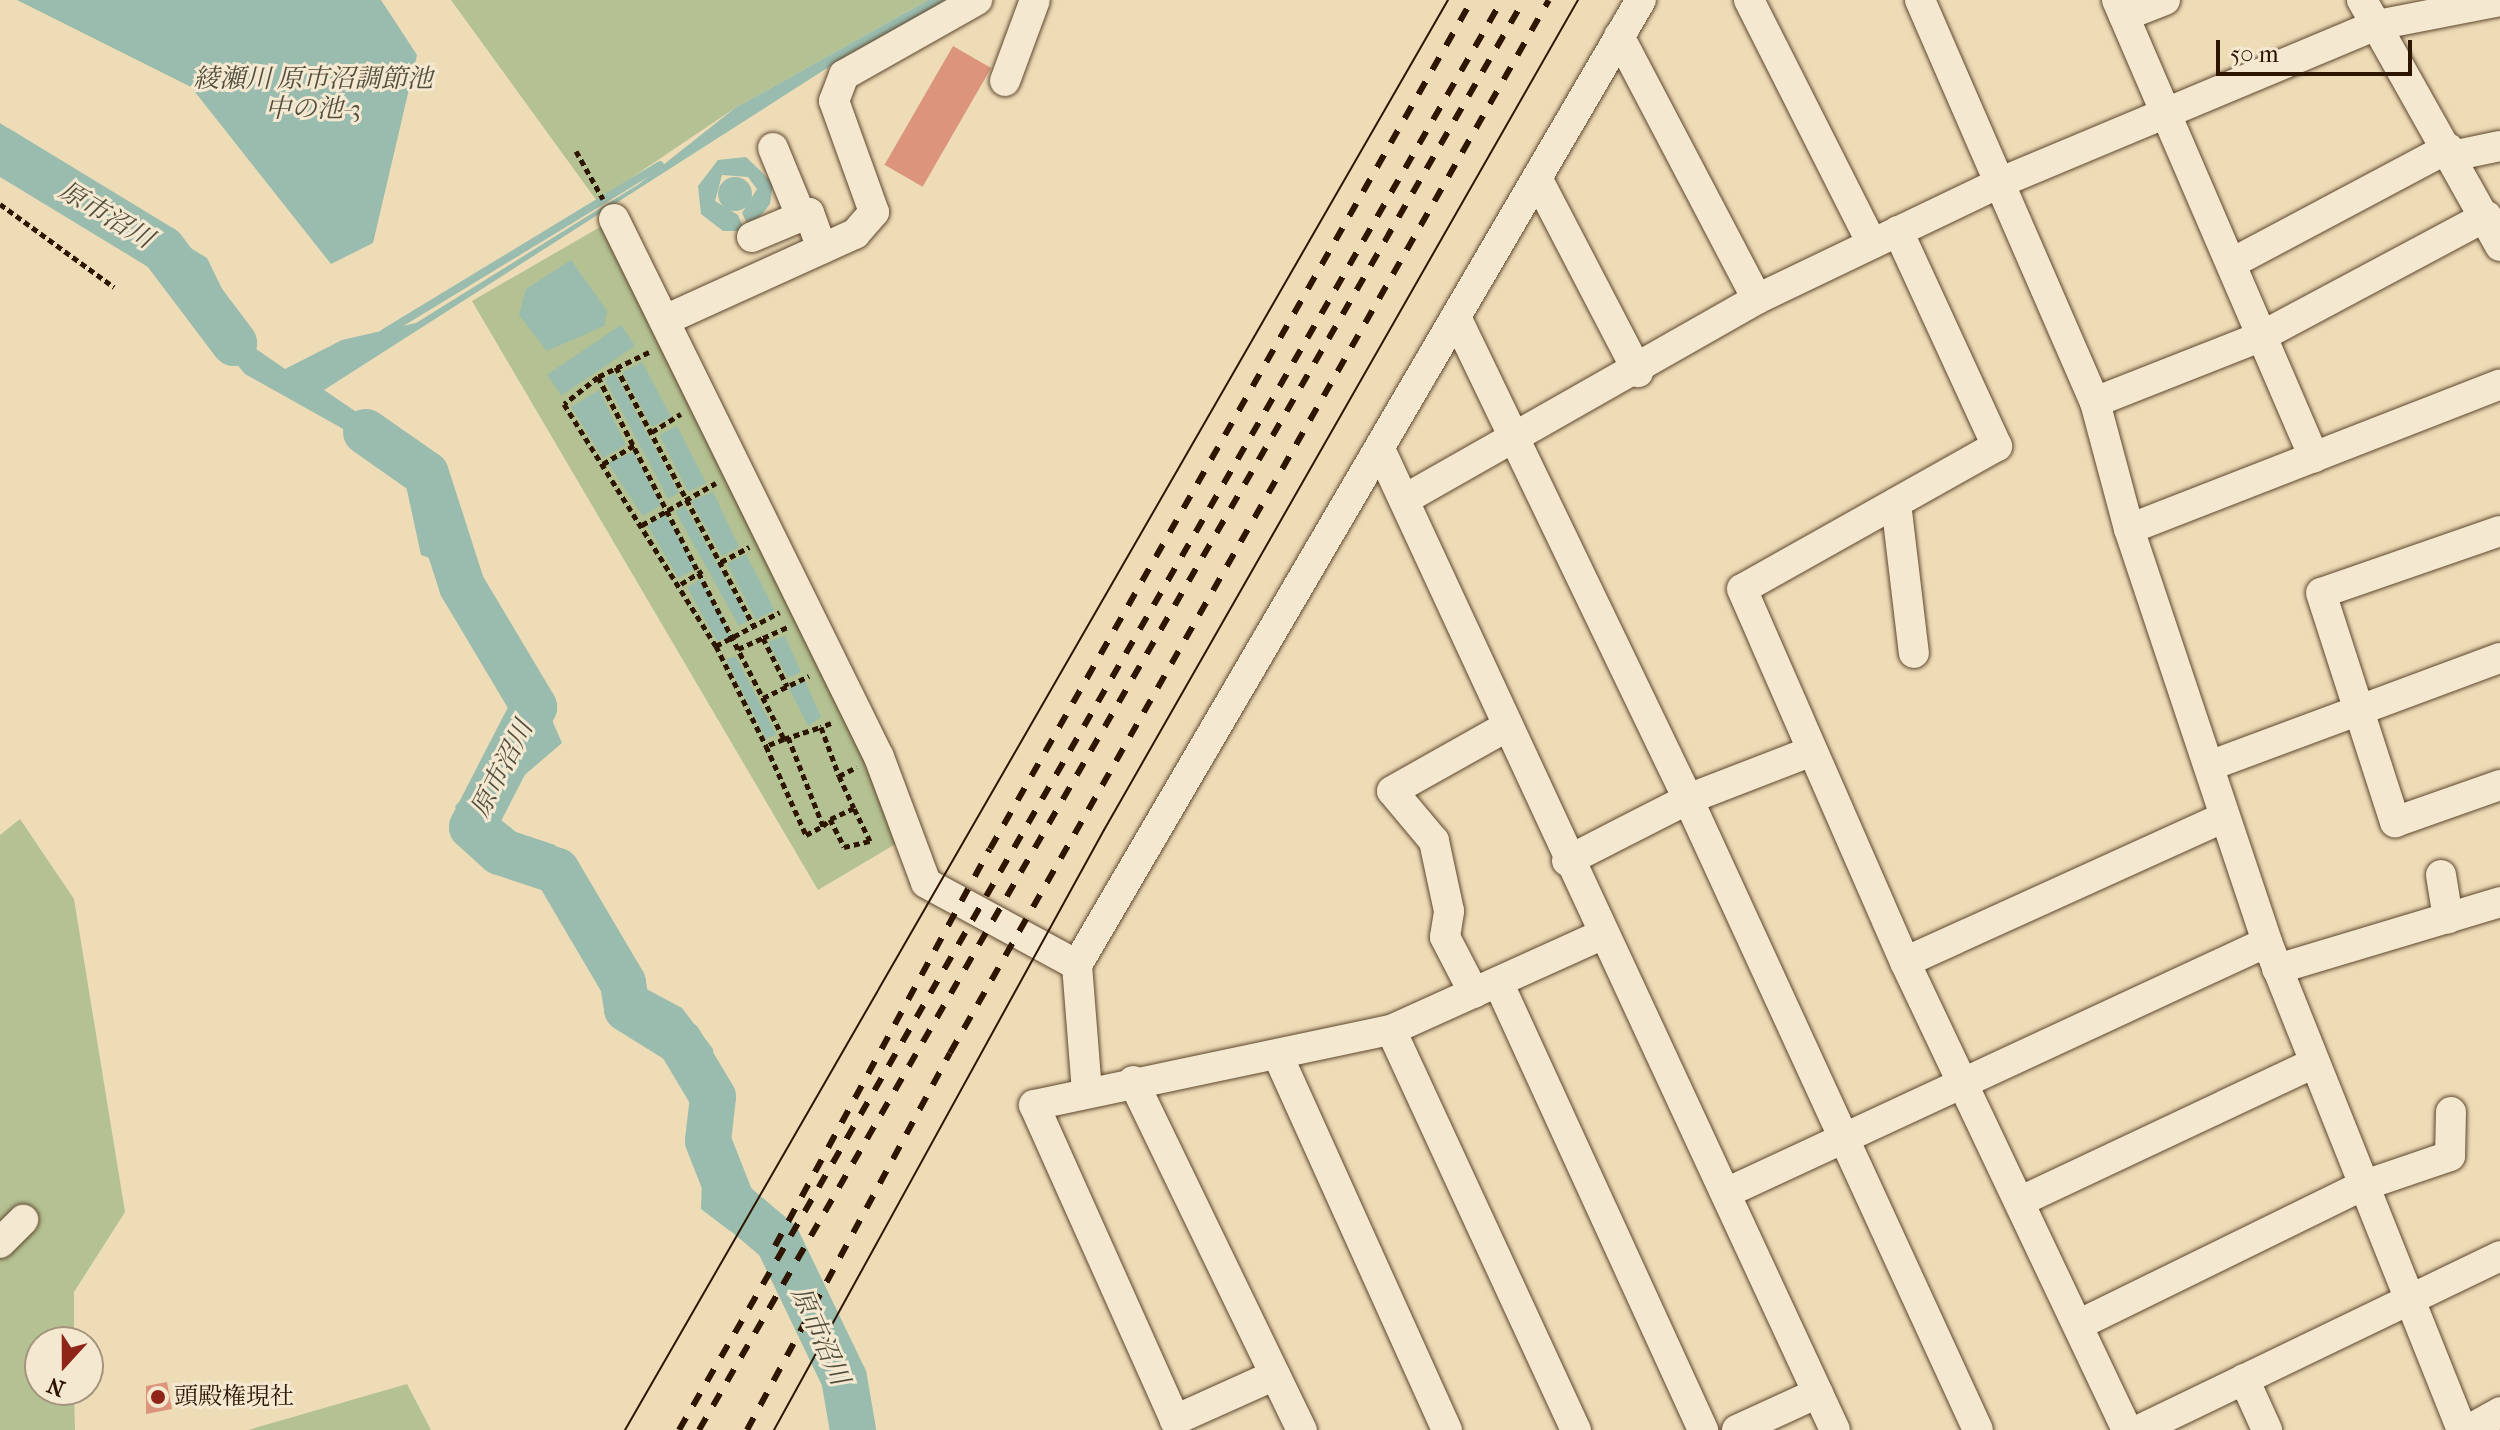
<!DOCTYPE html>
<html>
<head>
<meta charset="utf-8">
<style>
  body { margin:0 }
  #map { position:relative; width:2500px; height:1430px; overflow:hidden; background:#eedcb7; font-family:"IM FELL French Canon","Noto Serif JP",serif }
  div>[style] { position:absolute }
  .green>* { inset:0; background:#b4c192 }
  .water>* { inset:0; background:#99bcae; transform-origin:0 0 }
  .round { border-radius:50% }
  .stream>* { height:8px; margin:-4px; padding:0 4px; transform-origin:4px; border-radius:4px; background:#99bcae }
  .river>* { height:46px; margin:-23px; padding:0 23px; transform-origin:23px; border-radius:23px; background:#99bcae }
  .building>* { inset:0; background:#dc957c; transform-origin:0 0 }
  .path>* { height:5px; margin-top:-2.5px; transform-origin:0; background:repeating-linear-gradient(90deg,#2e1500 0 6px,transparent 0 10px) }
  .roads { filter:drop-shadow(0 0 2px #5e472e) drop-shadow(0 0 2px #5e472e) }
  .minor>* { height:30px; margin:-15px; padding:0 15px; transform-origin:15px; border-radius:15px; background:#f4e8d0 }
  .tram>* { height:2px; margin:-1px; padding:0 1px; transform-origin:1px; border-radius:1px; background:#2e1500 }
  .rail>* { height:6px; margin-top:-3px; transform-origin:0; background:repeating-linear-gradient(90deg,#2e1500 0 14px,transparent 0 28px) }
  .dots>* { width:22px; height:22px; translate:-50% -50%; box-sizing:border-box; border:4px solid #f4e8d0; border-radius:50% }
  span { translate:-50% -50%; white-space:nowrap; text-align:center; line-height:1.15; -webkit-text-stroke:6px #f4e8d0; paint-order:stroke }
  .poi-label { font-size:24px; color:#2e1500 }
  .left { translate:0 -50%; text-align:left }
  .water-label { font-size:26px; color:#534f3d; font-style:italic }
  .north { position:absolute; left:24px; top:1326px; width:80px; height:80px; box-sizing:border-box; background:#f4e8d0; border:2px solid #a5947d; border-radius:50%; rotate:201deg; font-size:22px; font-weight:700; line-height:32px; text-align:center; color:#2e1500 }
  .north::after { content:''; display:block; margin:auto; width:28px; height:36px; background:#8f2418; clip-path:polygon(50% 0,100% 100%,50% 72%,0 100%) }
  .scale { position:absolute; left:2216px; top:40px; width:196px; height:36px; box-sizing:border-box; border:4px solid #2e1500; border-top:0; padding-left:10px; font-size:24px; line-height:28px; white-space:nowrap; color:#2e1500; -webkit-text-stroke:6px #f4e8d0; paint-order:stroke }
</style>
</head>
<body>
<div id="map">
  <div class="green">
    <div style="clip-path:polygon(451px 0,928px 0,735px 108px,597px 201px)"></div>
    <div style="clip-path:polygon(614px 219px,909px 836px,818px 890px,472px 301px)"></div>
    <div style="clip-path:polygon(20px 819px,74px 899px,125px 1212px,74px 1292px,74px 1342px,40px 1342px,40px 1390px,74px 1390px,75px 1430px,0 1430px,0 835px)"></div>
    <div style="clip-path:polygon(407px 1384px,431px 1430px,248px 1430px)"></div>
  </div>
  <div class="water">
    <div style="clip-path:polygon(17px 0,381px 0,417px 55px,373px 243px,331px 264px,191px 87px)"></div>
    <div style="clip-path:polygon(928px 0,952px 0,849px 54px,324px 390px,408px 447px,445px 542px,467px 562px,528px 665px,562px 743px,486px 808px,516px 832px,555px 845px,594px 899px,624px 977px,682px 1008px,713px 1049px,722px 1193px,769px 1220px,767px 1238px,730px 1231px,701px 1209px,706px 1063px,666px 1014px,601px 982px,569px 937px,570px 906px,544px 861px,528px 851px,482px 844px,461px 826px,455px 806px,531px 731px,468px 589px,444px 563px,421px 555px,404px 476px,370px 444px,245px 374px,213px 336px,196px 302px,192px 270px,160px 265px,117px 244px,35px 161px,0 139px,0 123px,96px 186px,141px 232px,164px 232px,207px 258px,249px 344px,285px 369px,342px 340px,416px 323px,639px 184px,735px 108px)"></div>
    <div style="clip-path:polygon(746px 157px,773px 183px,770px 204px,750px 229px,742px 213px,757px 189px,748px 177px,722px 175px,715px 201px,738px 215px,745px 231px,723px 231px,701px 214px,698px 186px,718px 160px)"></div>
    <div class="round" style="left:718px;top:177px;width:34px;height:34px"></div>
    <div style="clip-path:polygon(571px 260px,607px 311px,604px 326px,547px 351px,519px 315px,526px 289px)"></div>
    <div style="left:621px;top:325px;width:25px;height:89px;rotate:56deg"></div>
    <div style="left:642px;top:362px;width:62px;height:22px;rotate:62deg"></div>
    <div style="left:615px;top:373px;width:136px;height:12px;rotate:62deg"></div>
    <div style="clip-path:polygon(599px 390px,626px 445px,603px 458px,571px 407px)"></div>
    <div style="left:677px;top:426px;width:64px;height:20px;rotate:63deg"></div>
    <div style="clip-path:polygon(633px 452px,661px 505px,643px 516px,608px 463px)"></div>
    <div style="clip-path:polygon(713px 492px,739px 547px,722px 556px,691px 501px)"></div>
    <div style="left:685px;top:506px;width:131px;height:11px;rotate:61deg"></div>
    <div style="left:666px;top:515px;width:61px;height:21px;rotate:60deg"></div>
    <div style="left:746px;top:554px;width:63px;height:21px;rotate:63deg"></div>
    <div style="clip-path:polygon(702px 579px,731px 636px,717px 641px,687px 587px)"></div>
    <div style="clip-path:polygon(785px 636px,801px 672px,788px 678px,768px 642px)"></div>
    <div style="clip-path:polygon(736px 657px,776px 734px,766px 739px,726px 659px)"></div>
    <div style="clip-path:polygon(805px 681px,821px 717px,808px 726px,789px 688px)"></div>
  </div>
  <div class="stream">
    <div style="left:384px;top:333px;width:323px;rotate:-31.3deg"></div>
  </div>
  <div class="river">
    <div style="left:0;top:150px;width:191px;rotate:31.3deg"></div>
    <div style="left:163px;top:249px;width:118px;rotate:52.9deg"></div>
    <div style="left:366px;top:432px;width:73px;rotate:35deg"></div>
    <div style="left:426px;top:474px;width:118px;rotate:72.2deg"></div>
    <div style="left:462px;top:586px;width:141px;rotate:59.2deg"></div>
    <div style="left:534px;top:707px;width:135px;rotate:117.3deg"></div>
    <div style="left:472px;top:827px;width:38px;rotate:42deg"></div>
    <div style="left:500px;top:852px;width:60px;rotate:18.4deg"></div>
    <div style="left:557px;top:871px;width:130px;rotate:59.5deg"></div>
    <div style="left:623px;top:983px;width:26px;rotate:81deg"></div>
    <div style="left:627px;top:1009px;width:62px;rotate:31.9deg"></div>
    <div style="left:680px;top:1042px;width:64px;rotate:59deg"></div>
    <div style="left:713px;top:1097px;width:44px;rotate:96.5deg"></div>
    <div style="left:708px;top:1141px;width:66px;rotate:68.5deg"></div>
    <div style="left:732px;top:1202px;width:60px;rotate:40.3deg"></div>
    <div style="left:778px;top:1241px;width:152px;rotate:64.3deg"></div>
    <div style="left:844px;top:1378px;width:53px;rotate:80.2deg"></div>
  </div>
  <div class="building">
    <div style="left:953px;top:46px;width:44px;height:137px;rotate:30deg"></div>
    <div style="clip-path:polygon(167px 1382px,172px 1409px,146px 1414px,146px 1386px)"></div>
  </div>
  <div class="path">
    <div style="left:576px;top:151px;width:55px;rotate:60.6deg"></div>
    <div style="left:0;top:204px;width:141px;rotate:36.1deg"></div>
    <div style="left:649px;top:352px;width:57px;rotate:153.9deg"></div>
    <div style="left:598px;top:377px;width:407px;rotate:62.8deg"></div>
    <div style="left:784px;top:739px;width:39px;rotate:-18deg"></div>
    <div style="left:616px;top:367px;width:293px;rotate:62deg"></div>
    <div style="left:598px;top:377px;width:43px;rotate:141.5deg"></div>
    <div style="left:564px;top:404px;width:286px;rotate:57.9deg"></div>
    <div style="left:716px;top:646px;width:72px;rotate:-28deg"></div>
    <div style="left:652px;top:432px;width:34px;rotate:-32deg"></div>
    <div style="left:603px;top:464px;width:37px;rotate:-31deg"></div>
    <div style="left:642px;top:525px;width:85px;rotate:-29.6deg"></div>
    <div style="left:721px;top:562px;width:32px;rotate:-28deg"></div>
    <div style="left:681px;top:584px;width:25px;rotate:-32deg"></div>
    <div style="left:763px;top:638px;width:27px;rotate:-24deg"></div>
    <div style="left:716px;top:646px;width:112px;rotate:63.4deg"></div>
    <div style="left:738px;top:649px;width:27px;rotate:-24deg"></div>
    <div style="left:763px;top:638px;width:54px;rotate:63.4deg"></div>
    <div style="left:763px;top:698px;width:51px;rotate:-25.6deg"></div>
    <div style="left:831px;top:723px;width:11px;rotate:158deg"></div>
    <div style="left:821px;top:727px;width:52px;rotate:69.8deg"></div>
    <div style="left:839px;top:776px;width:20px;rotate:-27deg"></div>
    <div style="left:788px;top:737px;width:96px;rotate:68.5deg"></div>
    <div style="left:823px;top:826px;width:10px;rotate:-45deg"></div>
    <div style="left:784px;top:739px;width:19px;rotate:159deg"></div>
    <div style="left:766px;top:746px;width:98px;rotate:65.8deg"></div>
    <div style="left:806px;top:835px;width:19px;rotate:-28deg"></div>
    <div style="left:839px;top:776px;width:35px;rotate:65deg"></div>
    <div style="left:854px;top:808px;width:26px;rotate:155deg"></div>
    <div style="left:830px;top:819px;width:31px;rotate:63deg"></div>
    <div style="left:844px;top:847px;width:27px;rotate:-13deg"></div>
    <div style="left:870px;top:841px;width:37px;rotate:-116deg"></div>
  </div>
  <div class="roads">
    <div class="minor">
      <div style="left:1749px;top:0;width:273px;rotate:63.2deg"></div>
      <div style="left:1920px;top:0;width:438px;rotate:66.5deg"></div>
      <div style="left:2095px;top:402px;width:131px;rotate:75deg"></div>
      <div style="left:2129px;top:529px;width:435px;rotate:71.5deg"></div>
      <div style="left:2267px;top:942px;width:526px;rotate:68.22deg"></div>
      <div style="left:2117px;top:0;width:498px;rotate:66.7deg"></div>
      <div style="left:2362px;top:0;width:282px;rotate:60.7deg"></div>
      <div style="left:2124px;top:16px;width:44px;rotate:-21.3deg"></div>
      <div style="left:1619px;top:36px;width:297px;rotate:62.3deg"></div>
      <div style="left:1005px;top:81px;width:86px;rotate:-69.7deg"></div>
      <div style="left:773px;top:148px;width:74px;rotate:67.6deg"></div>
      <div style="left:2452px;top:156px;width:49px;rotate:-11.8deg"></div>
      <div style="left:1537px;top:178px;width:219px;rotate:62.5deg"></div>
      <div style="left:614px;top:219px;width:600px;rotate:63.78deg"></div>
      <div style="left:879px;top:757px;width:134px;rotate:69.5deg"></div>
      <div style="left:926px;top:883px;width:172px;rotate:28.5deg"></div>
      <div style="left:1898px;top:231px;width:237px;rotate:65.3deg"></div>
      <div style="left:1997px;top:446px;width:292px;rotate:150.7deg"></div>
      <div style="left:1742px;top:589px;width:407px;rotate:66.4deg"></div>
      <div style="left:1905px;top:962px;width:518px;rotate:64.62deg"></div>
      <div style="left:752px;top:237px;width:62px;rotate:-22.8deg"></div>
      <div style="left:809px;top:213px;width:38px;rotate:70deg"></div>
      <div style="left:2232px;top:263px;width:245px;rotate:-28deg"></div>
      <div style="left:1456px;top:317px;width:535px;rotate:64.3deg"></div>
      <div style="left:1688px;top:799px;width:694px;rotate:65.32deg"></div>
      <div style="left:665px;top:320px;width:209px;rotate:-24.4deg"></div>
      <div style="left:855px;top:234px;width:29px;rotate:-49deg"></div>
      <div style="left:874px;top:212px;width:118px;rotate:-109.8deg"></div>
      <div style="left:834px;top:101px;width:28px;rotate:-69deg"></div>
      <div style="left:844px;top:75px;width:153px;rotate:-29.4deg"></div>
      <div style="left:2095px;top:402px;width:177px;rotate:-21.5deg"></div>
      <div style="left:2260px;top:337px;width:257px;rotate:-28.1deg"></div>
      <div style="left:1380px;top:449px;width:1081px;rotate:65.12deg"></div>
      <div style="left:1407px;top:498px;width:403px;rotate:-29.6deg"></div>
      <div style="left:1757px;top:299px;width:271px;rotate:-25.6deg"></div>
      <div style="left:2001px;top:182px;width:407px;rotate:-22.7deg"></div>
      <div style="left:2377px;top:25px;width:125px;rotate:-11deg"></div>
      <div style="left:1896px;top:503px;width:151px;rotate:83.2deg"></div>
      <div style="left:2129px;top:529px;width:398px;rotate:-21.3deg"></div>
      <div style="left:2500px;top:531px;width:189px;rotate:160.9deg"></div>
      <div style="left:2321px;top:593px;width:241px;rotate:72.1deg"></div>
      <div style="left:2395px;top:822px;width:111px;rotate:-19.4deg"></div>
      <div style="left:2209px;top:766px;width:310px;rotate:-20.4deg"></div>
      <div style="left:1567px;top:861px;width:136px;rotate:-27.1deg"></div>
      <div style="left:1688px;top:799px;width:131px;rotate:-21.1deg"></div>
      <div style="left:2441px;top:875px;width:44px;rotate:80.8deg"></div>
      <div style="left:1905px;top:962px;width:351px;rotate:-24.4deg"></div>
      <div style="left:2277px;top:969px;width:233px;rotate:-16.7deg"></div>
      <div style="left:1498px;top:982px;width:493px;rotate:65.4deg"></div>
      <div style="left:1474px;top:993px;width:63px;rotate:-117.4deg"></div>
      <div style="left:1445px;top:937px;width:26px;rotate:-81deg"></div>
      <div style="left:1449px;top:911px;width:72px;rotate:-102.1deg"></div>
      <div style="left:1434px;top:841px;width:65px;rotate:-130deg"></div>
      <div style="left:1392px;top:791px;width:133px;rotate:-29.3deg"></div>
      <div style="left:1391px;top:1030px;width:441px;rotate:65.2deg"></div>
      <div style="left:1279px;top:1058px;width:408px;rotate:65.7deg"></div>
      <div style="left:1133px;top:1081px;width:388px;rotate:64.2deg"></div>
      <div style="left:1087px;top:1092px;width:127px;rotate:-94.5deg"></div>
      <div style="left:1077px;top:965px;width:1118px;rotate:-59.7deg"></div>
      <div style="left:1728px;top:1192px;width:594px;rotate:-24.88deg"></div>
      <div style="left:2023px;top:1200px;width:322px;rotate:-25.2deg"></div>
      <div style="left:0;top:1243px;width:33px;rotate:-45deg"></div>
      <div style="left:2080px;top:1324px;width:314px;rotate:-26.1deg"></div>
      <div style="left:2362px;top:1186px;width:93px;rotate:-18.8deg"></div>
      <div style="left:2450px;top:1156px;width:44px;rotate:-88.7deg"></div>
      <div style="left:1275px;top:1375px;width:110px;rotate:155.8deg"></div>
      <div style="left:1175px;top:1420px;width:345px;rotate:-114.1deg"></div>
      <div style="left:1034px;top:1105px;width:365px;rotate:-11.9deg"></div>
      <div style="left:1391px;top:1030px;width:234px;rotate:-24.3deg"></div>
      <div style="left:2244px;top:1379px;width:56px;rotate:65.7deg"></div>
      <div style="left:1737px;top:1430px;width:89px;rotate:-24.6deg"></div>
      <div style="left:2139px;top:1430px;width:401px;rotate:-25.7deg"></div>
      <div style="left:2468px;top:1430px;width:37px;rotate:-29deg"></div>
    </div>
  </div>
  <div class="tram">
    <div style="left:625px;top:1430px;width:1650px;rotate:-60.08deg"></div>
    <div style="left:774px;top:1430px;width:685px;rotate:-61.19deg"></div>
    <div style="left:1104px;top:830px;width:956px;rotate:-60.27deg"></div>
  </div>
  <div class="rail">
    <div style="left:775px;top:1246px;width:451px;rotate:-61.6deg"></div>
    <div style="left:990px;top:849px;width:976px;rotate:-60.42deg"></div>
    <div style="left:679px;top:1430px;width:1650px;rotate:-60.08deg"></div>
    <div style="left:699px;top:1430px;width:1651px;rotate:-60.02deg"></div>
    <div style="left:747px;top:1430px;width:428px;rotate:-61.7deg"></div>
    <div style="left:950px;top:1053px;width:1211px;rotate:-60.37deg"></div>
  </div>
  <div class="dots">
    <div style="left:158px;top:1397px;background:#8f2418"></div>
  </div>
  <div class="poi-label">
    <span class="left" style="left:174px;top:1397px">頭殿権現社</span>
  </div>
  <div class="water-label">
    <span style="left:313px;top:94px">綾瀬川 原市沼調節池<br>中の池-3</span>
    <span style="left:106px;top:215px;rotate:31deg">原市沼川</span>
    <span style="left:502px;top:769px;rotate:-63deg">原市沼川</span>
    <span style="left:820px;top:1336px;rotate:66deg">原市沼川</span>
  </div>
  <div class="north">N</div>
  <div class="scale">50 m</div>
</div>
</body>
</html>
